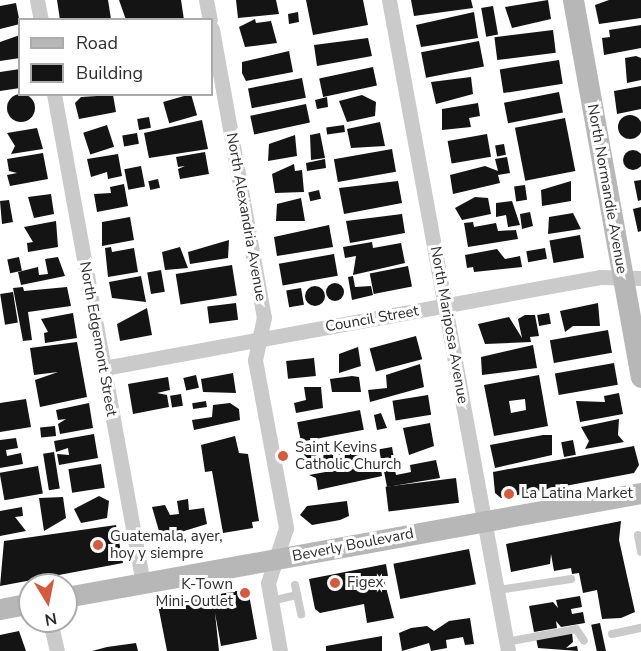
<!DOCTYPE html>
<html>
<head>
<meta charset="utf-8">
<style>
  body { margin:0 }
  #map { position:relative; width:641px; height:651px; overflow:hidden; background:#fff; font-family:"Nunito Sans",sans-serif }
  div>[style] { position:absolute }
  .building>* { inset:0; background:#141414; transform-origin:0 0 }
  .round { border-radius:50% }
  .service>* { height:8px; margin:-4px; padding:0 4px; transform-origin:4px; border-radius:4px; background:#cacaca }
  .minor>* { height:15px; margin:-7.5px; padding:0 7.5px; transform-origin:7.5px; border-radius:7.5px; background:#cacaca }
  .secondary>* { height:21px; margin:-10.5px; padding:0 10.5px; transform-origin:10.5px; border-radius:10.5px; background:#b7b7b7 }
  .dots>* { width:16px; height:16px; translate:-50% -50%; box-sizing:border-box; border:3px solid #fff; border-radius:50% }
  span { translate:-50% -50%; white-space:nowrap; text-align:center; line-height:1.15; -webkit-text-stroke:6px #fff; paint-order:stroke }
  .street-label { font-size:15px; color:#2d2d2d }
  .poi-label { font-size:15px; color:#2d2d2d }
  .left { translate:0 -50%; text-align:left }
  .right { translate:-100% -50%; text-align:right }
  .legend { position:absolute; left:18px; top:18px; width:195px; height:78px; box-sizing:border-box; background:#fff; border:2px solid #ababab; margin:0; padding:8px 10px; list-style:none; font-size:18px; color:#2d2d2d }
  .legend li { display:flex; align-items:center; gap:12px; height:30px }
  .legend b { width:30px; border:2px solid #ababab }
  .north { position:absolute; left:18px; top:573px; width:60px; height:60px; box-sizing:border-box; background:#fff; border:2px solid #ababab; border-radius:50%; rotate:170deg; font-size:16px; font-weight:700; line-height:24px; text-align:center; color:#2d2d2d }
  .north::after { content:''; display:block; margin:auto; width:21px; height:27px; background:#d65b3e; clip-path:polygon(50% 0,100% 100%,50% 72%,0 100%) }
</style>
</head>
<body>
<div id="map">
  <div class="building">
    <div style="clip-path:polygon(57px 0,108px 0,111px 19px,60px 20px)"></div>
    <div style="clip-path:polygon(119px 0,181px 0,184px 20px,126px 20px)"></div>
    <div style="clip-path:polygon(236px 0,276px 0,279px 14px,238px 18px)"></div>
    <div style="clip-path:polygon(306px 0,363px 0,368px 25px,313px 35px)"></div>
    <div style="clip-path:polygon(411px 0,471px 0,473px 8px,414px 16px)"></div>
    <div style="clip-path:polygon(548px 0,551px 19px,512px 28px,505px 7px)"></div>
    <div style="clip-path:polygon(609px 0,641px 0,641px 18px,599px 24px,595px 5px)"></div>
    <div style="clip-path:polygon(16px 3px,20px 24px,0 29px,0 6px)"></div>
    <div style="left:493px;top:6px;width:29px;height:12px;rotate:80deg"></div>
    <div style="clip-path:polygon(298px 12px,299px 22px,289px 24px,288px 14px)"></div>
    <div style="clip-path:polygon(474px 12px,478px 38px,421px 47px,416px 25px)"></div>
    <div style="clip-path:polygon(255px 19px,256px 23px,271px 21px,277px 43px,245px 47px,239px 27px)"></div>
    <div style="clip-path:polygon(641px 25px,641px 48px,604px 55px,602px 38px,610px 37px,609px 30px)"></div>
    <div style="left:553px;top:30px;width:23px;height:59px;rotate:83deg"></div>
    <div style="clip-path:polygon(20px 35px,20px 58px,0 61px,0 42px)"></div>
    <div style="clip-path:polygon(368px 38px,372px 56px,317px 66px,314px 45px)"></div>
    <div style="left:479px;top:41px;width:26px;height:59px;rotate:79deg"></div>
    <div style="clip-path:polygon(289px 51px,293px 72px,246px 81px,242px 73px,242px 62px)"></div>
    <div style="clip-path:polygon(636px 56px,641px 58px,641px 80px,627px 83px,625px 58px)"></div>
    <div style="left:559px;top:60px;width:24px;height:60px;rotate:81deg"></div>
    <div style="left:373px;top:67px;width:19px;height:55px;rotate:78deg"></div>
    <div style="clip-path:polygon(20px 69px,20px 88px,0 91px,0 72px)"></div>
    <div style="clip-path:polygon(471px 77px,473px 94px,436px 104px,431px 82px)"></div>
    <div style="left:302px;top:78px;width:20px;height:55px;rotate:79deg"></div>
    <div style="clip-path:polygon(641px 86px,641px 109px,617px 114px,614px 91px)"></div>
    <div style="left:559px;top:92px;width:21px;height:56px;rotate:79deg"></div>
    <div class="round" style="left:7px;top:94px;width:28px;height:28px"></div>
    <div style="left:191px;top:94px;width:22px;height:29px;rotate:74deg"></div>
    <div style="clip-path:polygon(113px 95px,116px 112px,79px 119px,75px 103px,81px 97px)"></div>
    <div style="clip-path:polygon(362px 95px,376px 102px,375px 116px,347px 122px,339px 101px)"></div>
    <div style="clip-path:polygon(327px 97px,328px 107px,317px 109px,315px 100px)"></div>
    <div style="clip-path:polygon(478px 103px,480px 116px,469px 118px,471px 127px,442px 130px,442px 109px)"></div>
    <div style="left:306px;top:104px;width:19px;height:57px;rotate:78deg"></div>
    <div class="round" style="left:618px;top:115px;width:24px;height:24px"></div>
    <div style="left:149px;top:117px;width:11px;height:12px;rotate:80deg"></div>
    <div style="left:565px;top:118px;width:54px;height:51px;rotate:79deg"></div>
    <div style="clip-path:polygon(202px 120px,208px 149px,149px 158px,144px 133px)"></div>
    <div style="clip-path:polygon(380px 122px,385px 146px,351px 148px,347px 129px)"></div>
    <div style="left:107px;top:125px;width:23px;height:25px;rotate:72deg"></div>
    <div style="left:344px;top:125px;width:7px;height:18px;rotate:82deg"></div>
    <div style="clip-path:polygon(37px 128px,43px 149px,11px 154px,15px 146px,7px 133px)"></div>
    <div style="left:137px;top:133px;width:11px;height:15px;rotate:80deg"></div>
    <div style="clip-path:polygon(320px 133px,325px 158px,311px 160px,310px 135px)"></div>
    <div style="left:487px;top:134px;width:23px;height:40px;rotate:80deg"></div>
    <div style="clip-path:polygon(295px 135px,297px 156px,268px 161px,269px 144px)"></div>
    <div style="left:504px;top:144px;width:11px;height:9px;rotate:80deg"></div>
    <div style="left:392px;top:149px;width:23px;height:59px;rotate:80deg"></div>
    <div class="round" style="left:623px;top:150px;width:20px;height:20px"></div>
    <div style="clip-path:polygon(205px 152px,209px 174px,180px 179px,178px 169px,185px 166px,178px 167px,176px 157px)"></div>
    <div style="clip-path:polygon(43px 153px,48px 179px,10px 186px,7px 175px,17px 173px,9px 171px,7px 159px)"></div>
    <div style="clip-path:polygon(118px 154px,122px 176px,108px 179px,107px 172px,91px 177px,87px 159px)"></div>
    <div style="clip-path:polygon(507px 157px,510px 173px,498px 175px,500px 183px,453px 194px,450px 175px,485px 166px,498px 171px,495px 159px)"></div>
    <div style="clip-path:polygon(325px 159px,326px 168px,307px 171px,306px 163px)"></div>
    <div style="clip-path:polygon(294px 164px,295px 171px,302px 170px,304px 192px,275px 193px,272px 174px)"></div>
    <div style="left:141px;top:166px;width:21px;height:17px;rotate:79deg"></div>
    <div style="left:158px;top:179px;width:9px;height:10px;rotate:77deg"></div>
    <div style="clip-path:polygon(641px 180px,641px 200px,638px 201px,634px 181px)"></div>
    <div style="clip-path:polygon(398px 181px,402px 203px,344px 214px,339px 188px)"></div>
    <div style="clip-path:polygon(571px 181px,571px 201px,542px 206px,541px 190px)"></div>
    <div style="clip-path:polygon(124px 184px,128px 206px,97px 212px,94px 194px,111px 193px,110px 187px)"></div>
    <div style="left:525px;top:185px;width:15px;height:11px;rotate:82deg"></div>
    <div style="left:319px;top:190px;width:9px;height:11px;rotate:77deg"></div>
    <div style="clip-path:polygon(51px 194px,54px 214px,34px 218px,28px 197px)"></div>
    <div style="clip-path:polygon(475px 197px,488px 198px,491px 214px,462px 220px,455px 208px)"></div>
    <div style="clip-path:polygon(301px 198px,305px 221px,276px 221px,277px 204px)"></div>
    <div style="clip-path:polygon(9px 200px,13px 222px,2px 224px,0 201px)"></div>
    <div style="clip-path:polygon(512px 201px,520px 225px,508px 227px,506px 215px,496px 217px,496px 203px)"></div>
    <div style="clip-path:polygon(641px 207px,641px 231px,638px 232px,633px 209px)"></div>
    <div style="clip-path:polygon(530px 212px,533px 226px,522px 229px,520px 214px)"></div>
    <div style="clip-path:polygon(573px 213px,581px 229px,548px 234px,549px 217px)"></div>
    <div style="clip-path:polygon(402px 214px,405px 233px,350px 243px,346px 221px)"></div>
    <div style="clip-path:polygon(130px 217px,134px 240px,102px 246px,102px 222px)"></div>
    <div style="clip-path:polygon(56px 221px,58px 247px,28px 252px,27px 243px,33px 242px,24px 227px)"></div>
    <div style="clip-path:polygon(473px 222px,474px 227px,496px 223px,498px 231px,516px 230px,518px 239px,468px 247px,464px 223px)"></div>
    <div style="clip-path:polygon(329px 225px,333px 247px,277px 256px,274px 237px)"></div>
    <div style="left:580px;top:235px;width:23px;height:31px;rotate:80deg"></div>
    <div style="clip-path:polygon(229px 240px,228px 258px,190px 264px,188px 252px)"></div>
    <div style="clip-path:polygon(372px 242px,373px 248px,401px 243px,405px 263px,353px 275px,356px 256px,345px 258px,343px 247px)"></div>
    <div style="clip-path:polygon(111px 247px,112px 252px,134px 248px,138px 272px,108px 277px,105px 248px)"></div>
    <div style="clip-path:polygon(180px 247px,188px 268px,165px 270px,162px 252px)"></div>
    <div style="left:545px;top:248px;width:11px;height:19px;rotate:80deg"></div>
    <div style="clip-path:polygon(497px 249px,505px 259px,520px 256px,522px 267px,474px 272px,473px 267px,467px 268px,465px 255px)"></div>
    <div style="left:334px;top:254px;width:22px;height:56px;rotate:80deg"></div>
    <div style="left:19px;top:257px;width:14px;height:12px;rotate:78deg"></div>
    <div style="clip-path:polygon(58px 257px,65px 276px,21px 285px,18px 272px,38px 267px,39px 275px,48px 274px,45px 259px)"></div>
    <div style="left:232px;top:265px;width:31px;height:57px;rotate:81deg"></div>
    <div style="left:408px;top:266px;width:21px;height:39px;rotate:79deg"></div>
    <div style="left:161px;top:270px;width:22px;height:14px;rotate:80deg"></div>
    <div style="clip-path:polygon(141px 276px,146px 302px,112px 298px,109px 282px)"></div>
    <div style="clip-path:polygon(353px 276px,355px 287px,371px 286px,373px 295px,352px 300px,348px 277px)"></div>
    <div class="round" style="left:326px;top:283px;width:18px;height:18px"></div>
    <div class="round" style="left:305px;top:286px;width:20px;height:20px"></div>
    <div style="clip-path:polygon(23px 287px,24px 291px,67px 287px,71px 306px,28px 312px,32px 340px,23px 341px,13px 288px)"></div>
    <div style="left:301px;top:288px;width:17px;height:15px;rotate:80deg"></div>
    <div style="left:13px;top:292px;width:31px;height:13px;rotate:81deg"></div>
    <div style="left:236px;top:303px;width:17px;height:29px;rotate:83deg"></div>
    <div style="clip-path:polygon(598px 303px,600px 326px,573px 326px,565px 332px,560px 311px)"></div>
    <div style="clip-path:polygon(147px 308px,152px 335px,120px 341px,117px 324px)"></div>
    <div style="clip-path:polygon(73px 313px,77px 338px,45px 343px,44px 333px,48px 332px,41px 319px)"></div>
    <div style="left:549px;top:313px;width:11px;height:12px;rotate:80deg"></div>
    <div style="clip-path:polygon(525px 315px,535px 315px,539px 336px,530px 337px,531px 342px,485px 344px,478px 324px,509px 317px,522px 338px,518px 319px)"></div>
    <div style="left:608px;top:330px;width:23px;height:59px;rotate:80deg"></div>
    <div style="left:416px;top:336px;width:24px;height:48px;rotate:75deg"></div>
    <div style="clip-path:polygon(77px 342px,87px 397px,40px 407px,35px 380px,58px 372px,34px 375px,30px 348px)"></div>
    <div style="clip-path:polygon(533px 345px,537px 368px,482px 375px,481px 357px)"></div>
    <div style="clip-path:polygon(358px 347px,361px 366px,339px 373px,339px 354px)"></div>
    <div style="left:314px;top:358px;width:18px;height:28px;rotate:84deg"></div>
    <div style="left:614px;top:363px;width:22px;height:60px;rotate:80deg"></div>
    <div style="clip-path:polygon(420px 364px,424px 387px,370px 402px,368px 390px,387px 388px,386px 375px)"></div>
    <div style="clip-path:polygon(233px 373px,236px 393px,203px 392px,201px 379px)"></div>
    <div style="left:196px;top:375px;width:13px;height:13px;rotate:77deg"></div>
    <div style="clip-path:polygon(evenodd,539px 375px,548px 426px,494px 436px,484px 385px,539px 375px,525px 399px,526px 410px,511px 413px,509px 401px,525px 399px)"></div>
    <div style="clip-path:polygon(352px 376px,359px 377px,361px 392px,332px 392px,330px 379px)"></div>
    <div style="clip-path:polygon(168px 377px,170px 390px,157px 393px,167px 395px,169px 407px,133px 414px,128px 384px)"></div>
    <div style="clip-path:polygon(304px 387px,321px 387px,323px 408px,296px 413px,294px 403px,306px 400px)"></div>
    <div style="clip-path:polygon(619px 393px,623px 414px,580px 422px,576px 401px,605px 402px,604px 396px)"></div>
    <div style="left:181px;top:394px;width:12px;height:11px;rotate:81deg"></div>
    <div style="left:428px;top:395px;width:20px;height:36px;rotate:81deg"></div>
    <div style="clip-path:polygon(26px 399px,31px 427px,0 432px,0 403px)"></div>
    <div style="left:206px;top:401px;width:6px;height:14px;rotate:81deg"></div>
    <div style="clip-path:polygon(89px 403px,93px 428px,60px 434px,58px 424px,66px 419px,58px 420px,56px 410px)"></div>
    <div style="clip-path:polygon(230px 403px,239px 409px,240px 420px,194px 430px,192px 420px,212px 417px,213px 405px)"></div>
    <div style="left:360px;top:410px;width:20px;height:64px;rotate:79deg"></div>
    <div style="clip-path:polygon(381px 413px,387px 428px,377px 430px,374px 415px)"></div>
    <div style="clip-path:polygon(619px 419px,618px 435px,624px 442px,585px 449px,589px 441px,581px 427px)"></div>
    <div style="clip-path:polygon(430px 423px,434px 446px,409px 455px,403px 428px)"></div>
    <div style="left:55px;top:426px;width:10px;height:15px;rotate:84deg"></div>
    <div style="clip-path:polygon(94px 434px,98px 458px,59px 465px,57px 454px,69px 455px,68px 448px,56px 452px,54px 441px)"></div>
    <div style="clip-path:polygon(543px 435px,552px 435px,552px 455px,495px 468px,490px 445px)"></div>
    <div style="clip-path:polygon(235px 436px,239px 453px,248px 454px,259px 521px,252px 522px,253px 528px,223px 533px,212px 471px,205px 472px,201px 445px)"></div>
    <div style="clip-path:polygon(16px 438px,18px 448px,6px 450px,7px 456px,21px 453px,23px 464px,0 468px,0 440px)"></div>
    <div style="left:573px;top:440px;width:15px;height:12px;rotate:79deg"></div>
    <div style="left:357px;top:442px;width:20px;height:54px;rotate:81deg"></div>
    <div style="clip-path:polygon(634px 446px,639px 465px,634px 473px,501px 498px,495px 493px,493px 472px)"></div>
    <div style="left:392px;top:447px;width:11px;height:13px;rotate:80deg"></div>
    <div style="left:54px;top:452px;width:37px;height:11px;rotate:81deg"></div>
    <div style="clip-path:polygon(436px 460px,440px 478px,387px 487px,383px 466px,394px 465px,396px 475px,411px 472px,410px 465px)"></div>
    <div style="clip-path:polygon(380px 462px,382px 476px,318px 490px,316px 478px,309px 475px)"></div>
    <div style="left:101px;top:464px;width:24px;height:33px;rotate:81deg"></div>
    <div style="left:38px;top:466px;width:28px;height:39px;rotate:80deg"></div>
    <div style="left:456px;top:478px;width:25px;height:71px;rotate:83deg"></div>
    <div style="clip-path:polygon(99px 496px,109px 501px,107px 518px,81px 523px,74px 509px)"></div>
    <div style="clip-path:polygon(63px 497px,66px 518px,44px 531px,39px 498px)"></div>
    <div style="clip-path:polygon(188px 499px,189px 510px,204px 508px,207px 524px,161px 538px,152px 507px,165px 505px,170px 515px,179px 514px,177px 501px)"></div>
    <div style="clip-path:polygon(347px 501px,349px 516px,340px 520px,312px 525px,300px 515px,307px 506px)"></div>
    <div style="clip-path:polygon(22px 507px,23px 516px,15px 517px,26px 531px,0 536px,0 511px)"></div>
    <div style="clip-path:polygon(621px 521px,619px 540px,635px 612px,621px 618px,602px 619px,597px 590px,583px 593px,579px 573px,572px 574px,571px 568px,554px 571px,551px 554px,550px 564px,511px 572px,506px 544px)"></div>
    <div style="clip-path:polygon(116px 525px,123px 563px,0 586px,4px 541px)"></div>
    <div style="left:469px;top:549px;width:36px;height:77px;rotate:79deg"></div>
    <div style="clip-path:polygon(386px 564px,388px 576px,383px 576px,394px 618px,367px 623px,364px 604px,320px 613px,315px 609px,309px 579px)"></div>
    <div style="clip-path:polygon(248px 589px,257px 639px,221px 646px,215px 613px,219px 651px,167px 651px,158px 605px)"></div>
    <div style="clip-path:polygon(580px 596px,582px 607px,571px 609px,572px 614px,583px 612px,585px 623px,561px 627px,556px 621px,557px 628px,534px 632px,529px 606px,553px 602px,558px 608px,556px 600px)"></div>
    <div style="clip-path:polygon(470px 618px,474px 644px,465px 645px,463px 637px,446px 640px,447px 648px,431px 651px,429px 643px,402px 651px,399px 633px,411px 628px,427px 626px,434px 631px,449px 621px)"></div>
    <div style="left:600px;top:623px;width:29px;height:9px;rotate:78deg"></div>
    <div style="clip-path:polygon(19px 631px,26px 651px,0 651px,0 635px)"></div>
    <div style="clip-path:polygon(572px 632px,573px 642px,566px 648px,577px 646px,578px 651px,538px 648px,536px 638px)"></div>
    <div style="clip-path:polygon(382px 636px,382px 651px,326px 651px,326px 646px)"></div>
    <div style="clip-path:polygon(136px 643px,138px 651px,92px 651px,107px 647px)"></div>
  </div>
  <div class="service">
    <div style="left:638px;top:535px;width:17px;rotate:80deg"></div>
    <div style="left:295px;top:585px;width:30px;rotate:78deg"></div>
    <div style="left:498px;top:590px;width:74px;rotate:-8.6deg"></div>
    <div style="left:271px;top:601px;width:27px;rotate:-13deg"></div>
    <div style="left:612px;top:634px;width:30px;rotate:-12deg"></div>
    <div style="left:506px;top:642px;width:71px;rotate:-10.5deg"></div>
    <div style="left:576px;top:629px;width:14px;rotate:56deg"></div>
  </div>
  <div class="minor">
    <div style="left:37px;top:0;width:20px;rotate:79deg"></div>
    <div style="left:206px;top:0;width:20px;rotate:79deg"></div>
    <div style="left:389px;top:0;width:662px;rotate:79.64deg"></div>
    <div style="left:212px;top:29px;width:293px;rotate:79.8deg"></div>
    <div style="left:264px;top:317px;width:44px;rotate:101.8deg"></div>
    <div style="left:255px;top:360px;width:171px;rotate:79.5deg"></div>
    <div style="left:286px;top:528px;width:58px;rotate:108.1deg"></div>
    <div style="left:268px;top:583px;width:69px;rotate:80deg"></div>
    <div style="left:54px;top:94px;width:497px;rotate:79.7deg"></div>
    <div style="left:104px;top:368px;width:504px;rotate:-10.4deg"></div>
    <div style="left:600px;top:277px;width:41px;rotate:1.4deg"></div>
    <div style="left:50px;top:621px;width:31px;rotate:77deg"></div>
  </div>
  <div class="secondary">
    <div style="left:573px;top:0;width:383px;rotate:79.8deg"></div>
    <div style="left:66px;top:597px;width:584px;rotate:-10.25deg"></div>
    <div style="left:0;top:609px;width:31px;rotate:-11deg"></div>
  </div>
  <div class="dots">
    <div style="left:283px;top:456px;background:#d65b3e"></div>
    <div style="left:509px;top:494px;background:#d65b3e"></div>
    <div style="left:98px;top:545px;background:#d65b3e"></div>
    <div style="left:335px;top:583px;background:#d65b3e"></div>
    <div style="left:245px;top:593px;background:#d65b3e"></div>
  </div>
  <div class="street-label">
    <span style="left:607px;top:189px;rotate:80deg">North Normandie Avenue</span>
    <span style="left:246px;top:217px;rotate:80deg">North Alexandria Avenue</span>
    <span style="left:372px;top:319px;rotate:-10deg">Council Street</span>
    <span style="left:449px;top:325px;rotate:80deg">North Mariposa Avenue</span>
    <span style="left:98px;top:339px;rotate:80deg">North Edgemont Street</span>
    <span style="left:353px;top:545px;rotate:-11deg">Beverly Boulevard</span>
  </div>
  <div class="poi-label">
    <span class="left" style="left:295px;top:456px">Saint Kevins<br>Catholic Church</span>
    <span class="left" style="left:521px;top:494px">La Latina Market</span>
    <span class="left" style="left:110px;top:545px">Guatemala, ayer,<br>hoy y siempre</span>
    <span class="left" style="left:347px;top:583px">Figex</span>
    <span class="right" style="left:233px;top:593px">K-Town<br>Mini-Outlet</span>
  </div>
  <ul class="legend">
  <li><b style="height:8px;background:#b7b7b7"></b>Road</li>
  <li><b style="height:16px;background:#141414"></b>Building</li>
  </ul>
  <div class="north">N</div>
</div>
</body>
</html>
